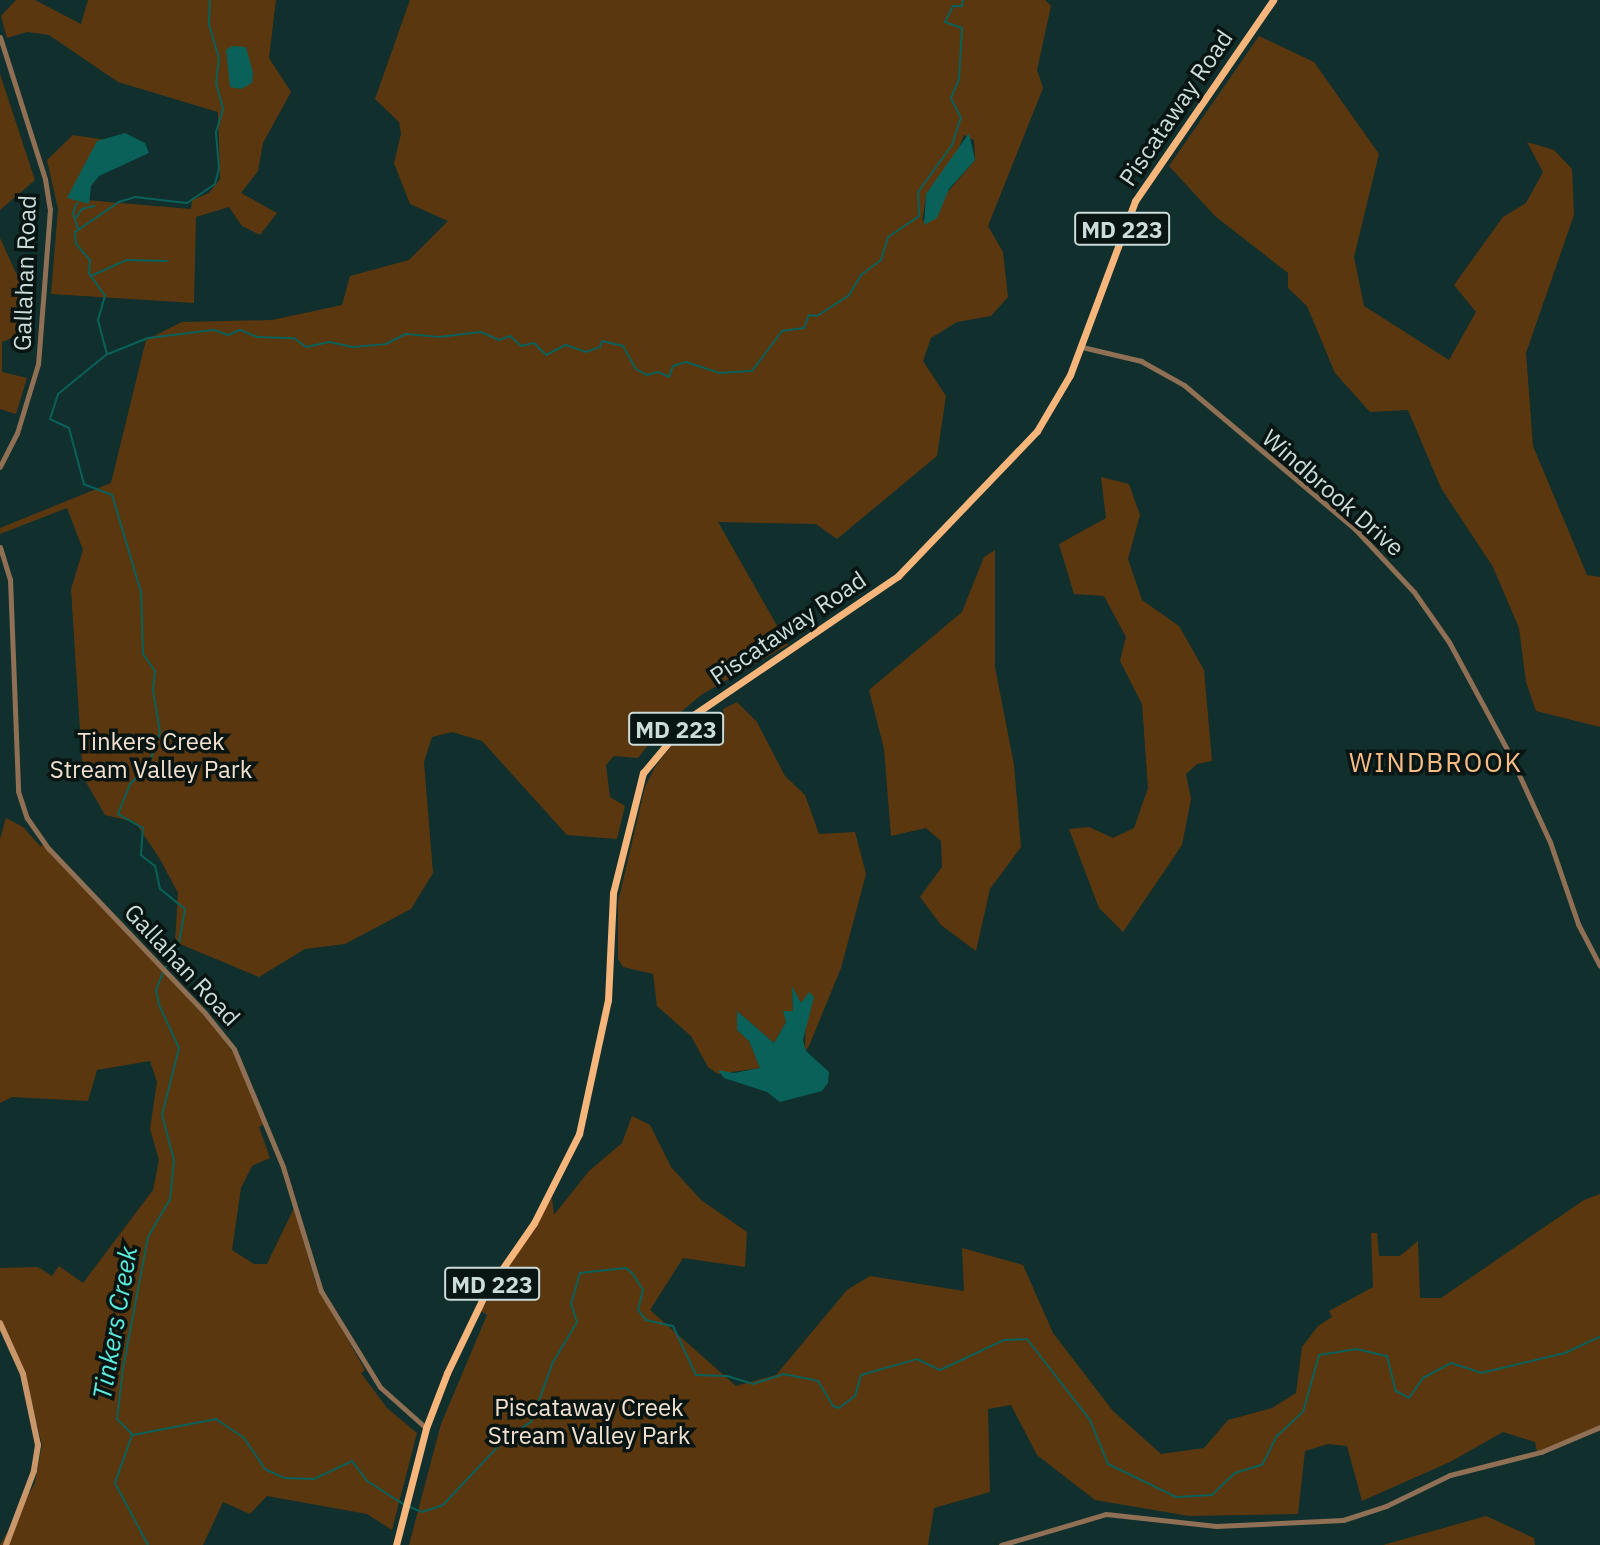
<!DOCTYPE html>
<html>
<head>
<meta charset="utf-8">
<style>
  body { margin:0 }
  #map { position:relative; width:1600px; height:1545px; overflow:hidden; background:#112f2c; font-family:"IBM Plex Sans",sans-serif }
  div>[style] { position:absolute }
  .green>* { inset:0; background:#5b3710 }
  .water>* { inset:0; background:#09615a }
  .stream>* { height:2px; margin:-1px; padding:0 1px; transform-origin:1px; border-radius:1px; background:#09615a }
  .tertiary>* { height:5px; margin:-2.5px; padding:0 2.5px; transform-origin:2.5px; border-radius:2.5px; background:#8f7054 }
  .secondary>* { height:6px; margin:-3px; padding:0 3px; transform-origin:3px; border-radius:3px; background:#c9976a }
  .primary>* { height:7px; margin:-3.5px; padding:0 3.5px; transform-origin:3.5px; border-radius:3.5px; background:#f6b57a }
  span { translate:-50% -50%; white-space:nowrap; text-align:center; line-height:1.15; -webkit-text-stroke:7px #081513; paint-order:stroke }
  .shield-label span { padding:2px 5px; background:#081513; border:2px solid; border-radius:5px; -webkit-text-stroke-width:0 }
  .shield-label { font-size:23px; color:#ccdcda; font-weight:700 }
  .street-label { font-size:24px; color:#ccdcda }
  .park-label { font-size:24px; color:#f3e0cf }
  .neighbourhood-label { font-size:26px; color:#f9bc85; letter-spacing:2px }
  .water-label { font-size:26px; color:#5cecde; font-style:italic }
</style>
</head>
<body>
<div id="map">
  <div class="green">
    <div style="clip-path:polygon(16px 0,35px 0,81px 24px,88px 0,276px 0,269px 58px,291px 92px,263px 143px,258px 171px,241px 193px,277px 213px,260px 235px,242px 226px,229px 207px,196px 217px,194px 303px,51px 294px,58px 209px,47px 160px,73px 135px,106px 140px,74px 199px,191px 209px,192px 200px,209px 193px,220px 179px,218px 112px,118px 82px,49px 35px,27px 32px,7px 38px,1px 16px)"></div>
    <div style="clip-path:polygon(evenodd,410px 0,1045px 0,1051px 6px,1037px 70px,1043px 88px,988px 226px,1003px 252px,1008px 297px,991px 316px,957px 322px,931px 338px,923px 361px,946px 396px,937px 456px,837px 539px,816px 524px,718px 522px,788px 645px,701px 695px,661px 729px,638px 758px,614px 756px,606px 765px,610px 797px,625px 806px,617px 839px,567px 835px,482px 741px,452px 732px,432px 737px,424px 762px,433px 873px,411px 909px,345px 944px,305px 949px,259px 977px,175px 942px,178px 893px,160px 859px,135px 822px,105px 815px,83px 777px,71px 589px,83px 550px,67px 508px,0 534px,0 528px,111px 483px,146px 340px,182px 322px,272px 320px,342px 305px,350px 276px,409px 260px,448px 221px,410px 204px,394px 163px,401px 134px,399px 122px,375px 99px,410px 0,964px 135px,974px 140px,975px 160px,922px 222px,926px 197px,956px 155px,964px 135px)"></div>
    <div style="clip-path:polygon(1259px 36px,1314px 62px,1379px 154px,1354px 257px,1364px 306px,1449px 360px,1476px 312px,1454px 285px,1503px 217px,1526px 203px,1543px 172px,1527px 142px,1554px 150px,1572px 169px,1574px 215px,1526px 353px,1533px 446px,1587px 575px,1600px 577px,1600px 727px,1536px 711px,1526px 682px,1519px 628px,1493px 567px,1441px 488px,1408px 410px,1370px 412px,1335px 373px,1307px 306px,1288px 288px,1288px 273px,1215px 216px,1169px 166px)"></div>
    <div style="clip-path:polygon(0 74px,35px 180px,0 210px)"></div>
    <div style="clip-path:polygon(0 238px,16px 273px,35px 293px,29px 331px,2px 342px,2px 372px,27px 378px,16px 414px,0 409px)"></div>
    <div style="clip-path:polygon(1101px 477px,1129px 484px,1140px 515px,1128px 559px,1142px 600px,1179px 626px,1204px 670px,1212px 761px,1197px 764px,1186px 774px,1191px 799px,1182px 845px,1123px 932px,1099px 908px,1069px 829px,1089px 827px,1113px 838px,1134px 828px,1148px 788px,1142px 704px,1120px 661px,1126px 637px,1104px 596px,1074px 594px,1059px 544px,1106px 518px)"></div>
    <div style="clip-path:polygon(995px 550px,995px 667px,1014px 765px,1021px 847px,990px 889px,976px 951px,941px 925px,920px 897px,942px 867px,941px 841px,926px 828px,891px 836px,884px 749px,869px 690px,962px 612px,984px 557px)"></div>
    <div style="clip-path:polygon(737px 702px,757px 722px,785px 776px,805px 795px,819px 834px,855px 832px,866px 874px,841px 968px,809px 1046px,805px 1051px,806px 998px,801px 1003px,792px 986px,793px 1011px,791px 1014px,783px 1011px,786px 1022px,774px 1043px,737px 1011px,737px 1030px,749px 1041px,760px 1068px,718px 1074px,708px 1067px,691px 1036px,657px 1006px,653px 974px,623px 967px,618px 959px,618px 902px,645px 787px,655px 767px,679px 736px,697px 723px,710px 745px,725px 740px,723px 709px)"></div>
    <div style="clip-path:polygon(6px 818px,23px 827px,41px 847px,43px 843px,209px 1020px,236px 1056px,265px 1124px,259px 1127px,270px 1158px,252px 1166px,241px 1188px,232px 1250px,254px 1264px,267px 1264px,294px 1208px,315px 1281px,365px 1370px,361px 1373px,387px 1408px,417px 1433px,392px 1530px,367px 1514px,267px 1496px,250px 1514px,223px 1502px,203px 1545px,0 1545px,35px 1483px,42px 1445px,25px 1375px,0 1320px,0 1268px,38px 1267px,52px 1276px,59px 1266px,83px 1283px,153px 1190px,159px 1160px,150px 1129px,157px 1082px,150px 1061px,97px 1070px,88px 1101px,12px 1097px,0 1103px,0 839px)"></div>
    <div style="clip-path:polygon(632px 1116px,650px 1125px,671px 1167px,701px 1200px,747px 1232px,745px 1267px,683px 1258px,650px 1310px,736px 1386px,776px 1375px,847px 1290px,870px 1276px,964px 1291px,962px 1248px,1023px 1265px,1053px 1333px,1113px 1411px,1161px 1454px,1204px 1448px,1228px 1420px,1272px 1408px,1296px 1393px,1302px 1347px,1318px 1326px,1332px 1317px,1329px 1311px,1373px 1287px,1371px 1233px,1377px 1233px,1379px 1256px,1400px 1256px,1418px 1241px,1420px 1298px,1441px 1298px,1584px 1200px,1600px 1194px,1600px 1428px,1537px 1452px,1535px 1442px,1503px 1432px,1450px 1462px,1362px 1501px,1347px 1446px,1328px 1444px,1305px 1451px,1298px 1514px,1189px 1516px,1095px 1500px,1037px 1455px,1011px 1405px,988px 1409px,990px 1492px,934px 1508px,928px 1545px,409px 1545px,441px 1424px,487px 1315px,481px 1311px,552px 1198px,554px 1215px,589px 1171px,622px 1143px)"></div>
    <div style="clip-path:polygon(1486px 1516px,1534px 1538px,1535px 1545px,1383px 1545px)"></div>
  </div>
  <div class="water">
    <div style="clip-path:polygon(232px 46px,246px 47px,253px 73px,252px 83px,241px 89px,230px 87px,226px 50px)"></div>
    <div style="clip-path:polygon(125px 133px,145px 143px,149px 153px,99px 176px,91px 186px,89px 204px,67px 198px,97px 141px)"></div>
    <div style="clip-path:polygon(969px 133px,975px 160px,949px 189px,937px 218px,924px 225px,926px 194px)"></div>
    <div style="clip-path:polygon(792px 986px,801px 1003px,809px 992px,814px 997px,803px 1040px,806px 1051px,829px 1072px,828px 1083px,822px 1091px,780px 1102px,767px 1092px,724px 1078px,718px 1070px,734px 1073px,760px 1068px,749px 1041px,737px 1030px,737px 1011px,774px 1043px,786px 1022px,783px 1011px,793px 1011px)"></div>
  </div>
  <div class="stream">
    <div style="left:77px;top:203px;width:11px;rotate:112deg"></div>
    <div style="left:73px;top:213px;width:16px;rotate:72deg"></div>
    <div style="left:75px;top:219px;width:12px;rotate:-55deg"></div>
    <div style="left:82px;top:209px;width:13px;rotate:-13deg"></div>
    <div style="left:93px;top:275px;width:36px;rotate:-24deg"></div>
    <div style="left:126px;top:260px;width:41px;rotate:1.4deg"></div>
    <div style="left:108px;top:354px;width:43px;rotate:-21.8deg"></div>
    <div style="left:148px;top:338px;width:66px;rotate:-6.9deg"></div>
    <div style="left:214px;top:330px;width:15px;rotate:20deg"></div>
    <div style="left:228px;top:335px;width:13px;rotate:-23deg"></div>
    <div style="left:240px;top:330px;width:18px;rotate:22deg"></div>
    <div style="left:257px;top:337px;width:37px;rotate:2deg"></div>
    <div style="left:294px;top:338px;width:15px;rotate:37deg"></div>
    <div style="left:306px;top:347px;width:24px;rotate:-12deg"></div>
    <div style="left:329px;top:342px;width:25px;rotate:12deg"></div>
    <div style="left:353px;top:347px;width:33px;rotate:-5deg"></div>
    <div style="left:386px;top:344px;width:22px;rotate:-27deg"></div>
    <div style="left:406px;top:334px;width:33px;rotate:5deg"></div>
    <div style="left:439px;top:337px;width:42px;rotate:-6.8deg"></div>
    <div style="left:481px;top:332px;width:20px;rotate:24deg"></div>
    <div style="left:499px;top:340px;width:12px;rotate:-20deg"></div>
    <div style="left:510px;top:336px;width:15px;rotate:42deg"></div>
    <div style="left:521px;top:346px;width:13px;rotate:-13deg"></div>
    <div style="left:534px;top:343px;width:17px;rotate:45deg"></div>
    <div style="left:546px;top:355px;width:22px;rotate:-27deg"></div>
    <div style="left:566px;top:345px;width:21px;rotate:19deg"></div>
    <div style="left:586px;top:352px;width:15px;rotate:-20deg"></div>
    <div style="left:600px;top:347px;width:6px;rotate:-72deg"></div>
    <div style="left:602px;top:341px;width:22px;rotate:13deg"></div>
    <div style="left:623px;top:346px;width:26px;rotate:61deg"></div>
    <div style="left:636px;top:369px;width:13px;rotate:29deg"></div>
    <div style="left:647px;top:375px;width:11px;rotate:-15deg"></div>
    <div style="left:658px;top:372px;width:12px;rotate:24deg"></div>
    <div style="left:669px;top:377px;width:12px;rotate:-70deg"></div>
    <div style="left:673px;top:366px;width:14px;rotate:-17deg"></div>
    <div style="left:686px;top:362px;width:36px;rotate:18deg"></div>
    <div style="left:720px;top:373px;width:32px;rotate:-4deg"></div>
    <div style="left:752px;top:371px;width:50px;rotate:-53.1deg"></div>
    <div style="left:782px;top:331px;width:22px;rotate:-8deg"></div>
    <div style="left:804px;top:328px;width:14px;rotate:-69deg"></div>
    <div style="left:809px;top:315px;width:8px;rotate:7deg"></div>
    <div style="left:817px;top:316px;width:38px;rotate:-33deg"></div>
    <div style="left:849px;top:295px;width:23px;rotate:-59deg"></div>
    <div style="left:861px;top:275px;width:25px;rotate:-37deg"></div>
    <div style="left:881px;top:260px;width:24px;rotate:-73deg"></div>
    <div style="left:888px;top:237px;width:37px;rotate:-34deg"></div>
    <div style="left:919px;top:216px;width:24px;rotate:-92deg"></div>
    <div style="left:918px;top:192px;width:58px;rotate:-54.1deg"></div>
    <div style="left:952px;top:145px;width:28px;rotate:-72deg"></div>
    <div style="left:961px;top:118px;width:22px;rotate:-117deg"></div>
    <div style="left:951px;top:98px;width:21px;rotate:-67deg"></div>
    <div style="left:959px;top:79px;width:51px;rotate:-86.6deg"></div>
    <div style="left:962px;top:28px;width:18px;rotate:-161deg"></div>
    <div style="left:945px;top:22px;width:18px;rotate:-63deg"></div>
    <div style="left:953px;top:6px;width:9px"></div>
    <div style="left:962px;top:6px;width:6px;rotate:-81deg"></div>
    <div style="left:165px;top:968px;width:23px;rotate:-56deg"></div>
    <div style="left:178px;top:949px;width:41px;rotate:-80.1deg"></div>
    <div style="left:185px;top:909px;width:32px;rotate:-141deg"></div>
    <div style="left:160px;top:889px;width:24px;rotate:-102deg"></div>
    <div style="left:155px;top:866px;width:18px;rotate:-142deg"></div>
    <div style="left:141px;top:855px;width:27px;rotate:-86deg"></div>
    <div style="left:143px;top:828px;width:29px;rotate:-151deg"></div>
    <div style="left:118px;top:814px;width:32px;rotate:-68deg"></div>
    <div style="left:130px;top:784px;width:25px;rotate:-43deg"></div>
    <div style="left:148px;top:767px;width:37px;rotate:-71deg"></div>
    <div style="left:160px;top:732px;width:43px;rotate:-99.5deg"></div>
    <div style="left:153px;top:690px;width:19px;rotate:-84deg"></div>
    <div style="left:155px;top:671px;width:21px;rotate:-125deg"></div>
    <div style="left:143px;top:654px;width:62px;rotate:-91.8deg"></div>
    <div style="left:141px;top:592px;width:101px;rotate:-106.6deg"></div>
    <div style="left:112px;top:495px;width:30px;rotate:-159deg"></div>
    <div style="left:84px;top:484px;width:58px;rotate:-105deg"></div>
    <div style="left:69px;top:428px;width:21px;rotate:-155deg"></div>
    <div style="left:50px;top:419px;width:26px;rotate:-72deg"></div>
    <div style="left:58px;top:394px;width:63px;rotate:-39.2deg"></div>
    <div style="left:107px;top:354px;width:35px;rotate:-105deg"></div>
    <div style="left:98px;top:320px;width:25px;rotate:-74deg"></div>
    <div style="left:105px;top:296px;width:28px;rotate:-125deg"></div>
    <div style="left:89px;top:273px;width:13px;rotate:-86deg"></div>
    <div style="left:90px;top:260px;width:21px;rotate:-131deg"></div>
    <div style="left:76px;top:244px;width:12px;rotate:-95deg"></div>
    <div style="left:75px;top:232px;width:53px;rotate:-34.3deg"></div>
    <div style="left:119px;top:202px;width:17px;rotate:-17deg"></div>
    <div style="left:135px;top:197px;width:52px;rotate:6.6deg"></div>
    <div style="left:187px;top:203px;width:34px;rotate:-34deg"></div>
    <div style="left:215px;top:184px;width:16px;rotate:-76deg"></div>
    <div style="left:219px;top:168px;width:36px;rotate:-95deg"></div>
    <div style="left:216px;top:132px;width:24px;rotate:-73deg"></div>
    <div style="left:223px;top:109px;width:27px;rotate:-105deg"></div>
    <div style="left:216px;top:83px;width:24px;rotate:-83deg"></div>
    <div style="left:219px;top:59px;width:37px;rotate:-106deg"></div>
    <div style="left:209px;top:23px;width:23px;rotate:-88deg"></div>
    <div style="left:132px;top:1434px;width:21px;rotate:-135deg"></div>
    <div style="left:117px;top:1419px;width:51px;rotate:-83.3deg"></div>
    <div style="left:123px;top:1368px;width:133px;rotate:-79.2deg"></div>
    <div style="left:148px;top:1237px;width:44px;rotate:-59.9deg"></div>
    <div style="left:170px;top:1199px;width:39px;rotate:-84deg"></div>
    <div style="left:174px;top:1160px;width:47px;rotate:-104.9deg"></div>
    <div style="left:162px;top:1115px;width:69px;rotate:-75.8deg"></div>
    <div style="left:179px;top:1048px;width:47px;rotate:-114.9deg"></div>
    <div style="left:159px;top:1005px;width:15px;rotate:-101deg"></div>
    <div style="left:156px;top:990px;width:18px;rotate:-68deg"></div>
    <div style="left:132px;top:1435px;width:51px;rotate:109.5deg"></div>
    <div style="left:115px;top:1483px;width:70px;rotate:62deg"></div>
    <div style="left:133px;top:1435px;width:85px;rotate:-10.9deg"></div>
    <div style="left:216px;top:1419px;width:34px;rotate:34deg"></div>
    <div style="left:244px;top:1438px;width:37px;rotate:56deg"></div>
    <div style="left:265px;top:1469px;width:21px;rotate:25deg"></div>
    <div style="left:284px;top:1478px;width:30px;rotate:2deg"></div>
    <div style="left:314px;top:1479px;width:42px;rotate:-25.3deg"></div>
    <div style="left:352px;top:1461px;width:25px;rotate:53deg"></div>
    <div style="left:367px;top:1481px;width:45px;rotate:32.3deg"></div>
    <div style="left:410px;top:1507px;width:13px;rotate:23deg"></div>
    <div style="left:422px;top:1512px;width:22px;rotate:-18deg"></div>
    <div style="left:443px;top:1505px;width:89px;rotate:-46.8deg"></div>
    <div style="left:504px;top:1440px;width:32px;rotate:-34deg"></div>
    <div style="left:531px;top:1422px;width:64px;rotate:-69.9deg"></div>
    <div style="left:553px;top:1362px;width:47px;rotate:-59deg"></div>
    <div style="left:577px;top:1322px;width:19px;rotate:-108deg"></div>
    <div style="left:571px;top:1304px;width:32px;rotate:-74deg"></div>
    <div style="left:580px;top:1273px;width:46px;rotate:-6.2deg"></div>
    <div style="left:626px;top:1268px;width:8px;rotate:40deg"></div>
    <div style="left:632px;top:1273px;width:20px;rotate:57deg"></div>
    <div style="left:643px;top:1290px;width:21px;rotate:104deg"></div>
    <div style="left:638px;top:1310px;width:13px;rotate:51deg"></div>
    <div style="left:646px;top:1320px;width:28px;rotate:13deg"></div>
    <div style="left:673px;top:1326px;width:54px;rotate:64.9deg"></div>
    <div style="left:696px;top:1375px;width:31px;rotate:2deg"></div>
    <div style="left:727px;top:1376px;width:27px;rotate:17deg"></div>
    <div style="left:753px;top:1384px;width:32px;rotate:-18deg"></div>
    <div style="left:783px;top:1374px;width:36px;rotate:11deg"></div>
    <div style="left:818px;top:1381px;width:29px;rotate:59deg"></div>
    <div style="left:833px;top:1406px;width:6px;rotate:18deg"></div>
    <div style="left:839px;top:1408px;width:20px;rotate:-37deg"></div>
    <div style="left:855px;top:1396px;width:22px;rotate:-74deg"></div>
    <div style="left:861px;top:1375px;width:58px;rotate:-15.9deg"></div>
    <div style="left:917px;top:1359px;width:25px;rotate:26deg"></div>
    <div style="left:940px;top:1370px;width:71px;rotate:-25.1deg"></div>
    <div style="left:1004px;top:1340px;width:23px;rotate:-2deg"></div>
    <div style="left:1027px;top:1339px;width:103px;rotate:52.1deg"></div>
    <div style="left:1090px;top:1420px;width:48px;rotate:67.8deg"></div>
    <div style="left:1108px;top:1464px;width:76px;rotate:25.9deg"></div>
    <div style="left:1176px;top:1497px;width:36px;rotate:-3deg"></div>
    <div style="left:1212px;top:1495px;width:32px;rotate:-44deg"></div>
    <div style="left:1235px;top:1473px;width:28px;rotate:-17deg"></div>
    <div style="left:1262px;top:1465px;width:33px;rotate:-63deg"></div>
    <div style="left:1277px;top:1436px;width:35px;rotate:-43deg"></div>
    <div style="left:1303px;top:1412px;width:59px;rotate:-74.3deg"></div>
    <div style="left:1319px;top:1355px;width:37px;rotate:-9deg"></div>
    <div style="left:1356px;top:1349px;width:32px;rotate:13deg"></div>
    <div style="left:1387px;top:1356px;width:36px;rotate:76deg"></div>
    <div style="left:1396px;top:1391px;width:15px;rotate:28deg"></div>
    <div style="left:1409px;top:1398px;width:24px;rotate:-55deg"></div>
    <div style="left:1423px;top:1378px;width:32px;rotate:-28deg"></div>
    <div style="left:1451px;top:1363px;width:32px;rotate:18deg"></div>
    <div style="left:1481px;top:1373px;width:86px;rotate:-13.4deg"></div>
    <div style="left:1565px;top:1353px;width:38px;rotate:-25deg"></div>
  </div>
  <div class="tertiary">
    <div style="left:0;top:37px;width:149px;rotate:72.4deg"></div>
    <div style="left:45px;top:179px;width:30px;rotate:81deg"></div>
    <div style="left:50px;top:209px;width:155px;rotate:94.4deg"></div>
    <div style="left:38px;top:364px;width:72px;rotate:106.9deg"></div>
    <div style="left:17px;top:433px;width:38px;rotate:117deg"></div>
    <div style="left:1082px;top:347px;width:61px;rotate:13.3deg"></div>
    <div style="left:1141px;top:361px;width:49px;rotate:29.2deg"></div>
    <div style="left:1184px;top:385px;width:224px;rotate:40.1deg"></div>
    <div style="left:1355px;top:529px;width:86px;rotate:46.9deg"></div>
    <div style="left:1414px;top:592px;width:61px;rotate:55deg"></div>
    <div style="left:1449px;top:642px;width:126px;rotate:61.6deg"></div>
    <div style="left:1509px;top:753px;width:98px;rotate:65.3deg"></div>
    <div style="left:1550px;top:842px;width:87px;rotate:71.1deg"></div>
    <div style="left:1578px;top:924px;width:47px;rotate:62.4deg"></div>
    <div style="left:0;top:547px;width:34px;rotate:73deg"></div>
    <div style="left:10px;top:579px;width:212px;rotate:87.8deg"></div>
    <div style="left:18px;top:791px;width:28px;rotate:72deg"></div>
    <div style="left:27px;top:818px;width:38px;rotate:55deg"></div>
    <div style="left:49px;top:849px;width:226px;rotate:46.4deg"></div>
    <div style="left:205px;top:1013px;width:46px;rotate:51.1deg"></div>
    <div style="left:234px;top:1049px;width:128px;rotate:67.4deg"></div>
    <div style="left:283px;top:1167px;width:130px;rotate:73deg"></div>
    <div style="left:321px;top:1291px;width:113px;rotate:58.4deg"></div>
    <div style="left:380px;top:1387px;width:62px;rotate:41.7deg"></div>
    <div style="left:1001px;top:1545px;width:109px;rotate:-16.4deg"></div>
    <div style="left:1106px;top:1514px;width:111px;rotate:6.2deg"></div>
    <div style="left:1216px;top:1526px;width:127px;rotate:-2.7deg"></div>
    <div style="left:1343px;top:1520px;width:45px;rotate:-18deg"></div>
    <div style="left:1386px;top:1506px;width:71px;rotate:-25.8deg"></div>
    <div style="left:1450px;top:1475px;width:94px;rotate:-14.2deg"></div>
    <div style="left:1541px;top:1452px;width:64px;rotate:-23deg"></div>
  </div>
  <div class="secondary">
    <div style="left:0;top:1323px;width:56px;rotate:65.7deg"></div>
    <div style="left:23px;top:1374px;width:73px;rotate:78.1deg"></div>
    <div style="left:38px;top:1445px;width:26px;rotate:99deg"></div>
    <div style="left:34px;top:1471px;width:79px;rotate:110.7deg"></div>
  </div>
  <div class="primary">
    <div style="left:396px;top:1545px;width:121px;rotate:-75.6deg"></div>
    <div style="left:426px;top:1428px;width:59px;rotate:-69.1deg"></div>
    <div style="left:447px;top:1373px;width:88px;rotate:-64.3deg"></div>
    <div style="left:485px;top:1294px;width:86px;rotate:-55.4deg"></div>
    <div style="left:534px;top:1223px;width:100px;rotate:-63.2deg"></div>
    <div style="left:579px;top:1134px;width:137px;rotate:-77.8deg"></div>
    <div style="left:608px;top:1000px;width:107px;rotate:-87.3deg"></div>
    <div style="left:613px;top:893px;width:124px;rotate:-76deg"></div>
    <div style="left:643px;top:773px;width:72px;rotate:-50.1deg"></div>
    <div style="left:689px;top:718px;width:253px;rotate:-34.2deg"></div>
    <div style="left:898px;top:576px;width:201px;rotate:-46.2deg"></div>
    <div style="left:1037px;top:431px;width:65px;rotate:-59.5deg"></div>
    <div style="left:1070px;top:375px;width:186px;rotate:-69.5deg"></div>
    <div style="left:1135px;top:201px;width:244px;rotate:-55.5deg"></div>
  </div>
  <div class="shield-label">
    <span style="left:1122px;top:229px">MD 223</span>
    <span style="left:676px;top:729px">MD 223</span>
    <span style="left:492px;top:1284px">MD 223</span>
  </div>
  <div class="street-label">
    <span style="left:1176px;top:108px;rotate:-56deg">Piscataway Road</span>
    <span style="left:25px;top:273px;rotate:-88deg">Gallahan Road</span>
    <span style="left:1333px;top:493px;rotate:41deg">Windbrook Drive</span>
    <span style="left:788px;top:628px;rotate:-34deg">Piscataway Road</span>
    <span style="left:182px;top:965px;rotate:47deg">Gallahan Road</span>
  </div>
  <div class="park-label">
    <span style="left:151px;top:756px">Tinkers Creek<br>Stream Valley Park</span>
    <span style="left:589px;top:1422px">Piscataway Creek<br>Stream Valley Park</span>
  </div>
  <div class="neighbourhood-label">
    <span style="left:1436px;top:763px">WINDBROOK</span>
  </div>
  <div class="water-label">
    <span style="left:115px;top:1323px;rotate:-80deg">Tinkers Creek</span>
  </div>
</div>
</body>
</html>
